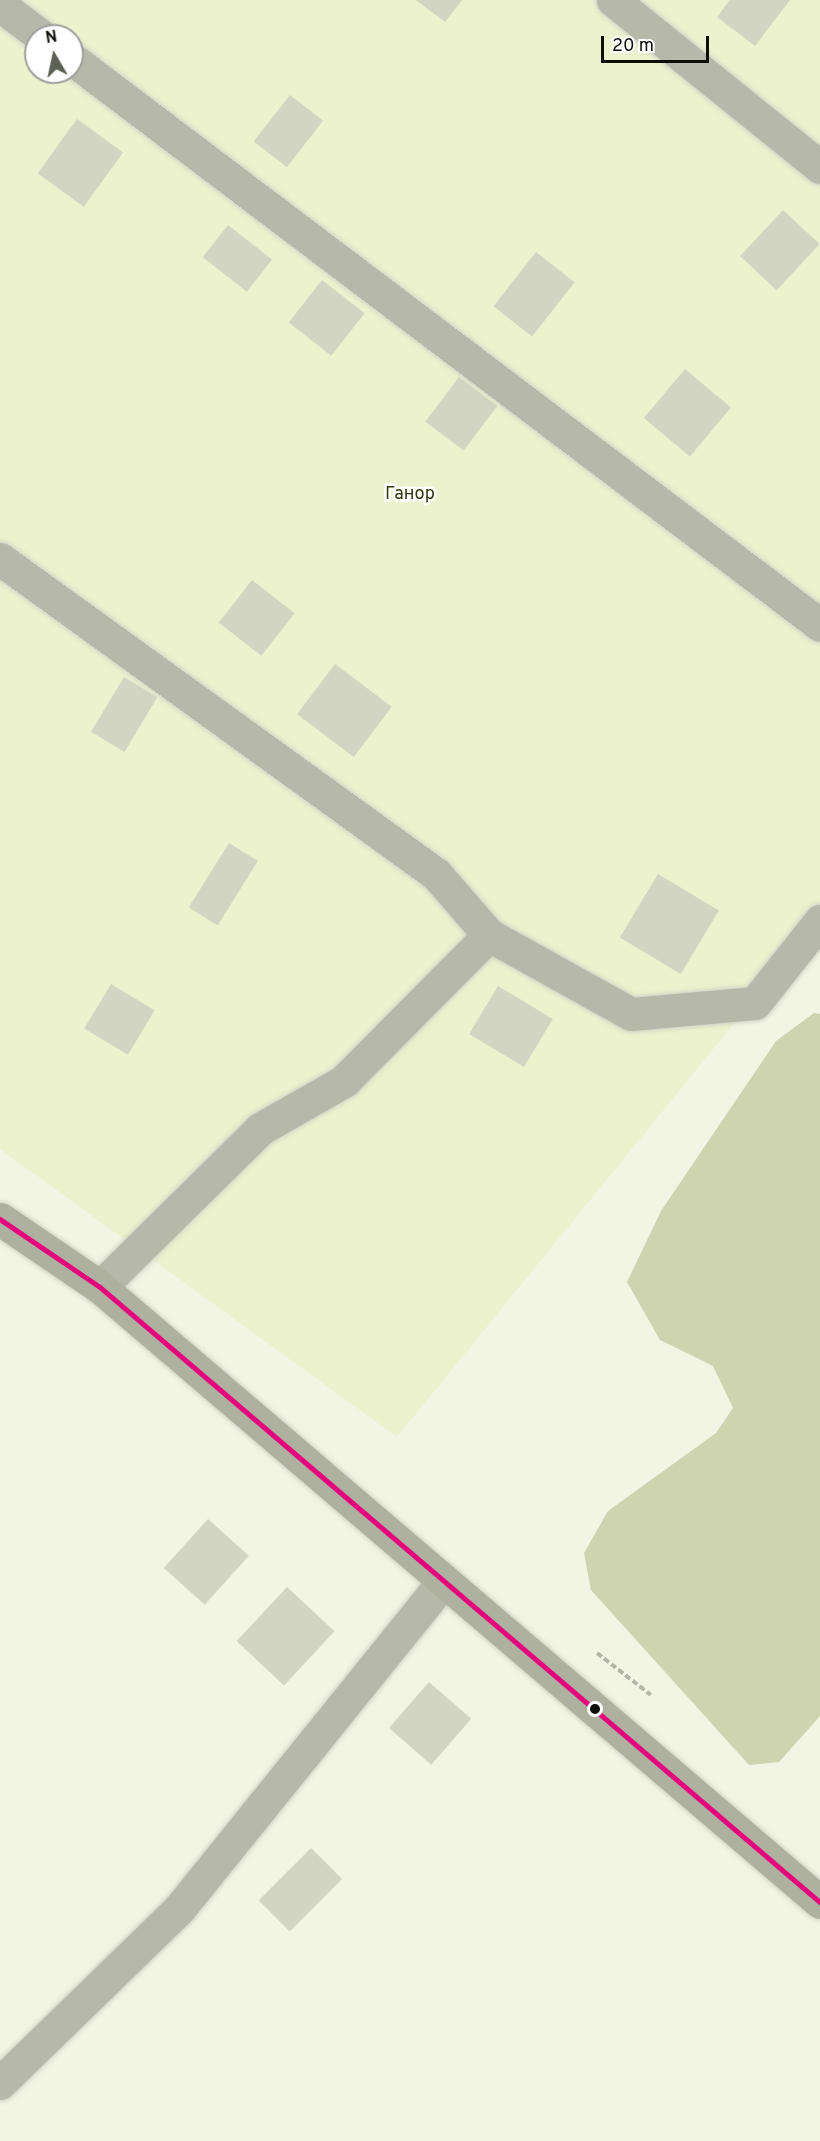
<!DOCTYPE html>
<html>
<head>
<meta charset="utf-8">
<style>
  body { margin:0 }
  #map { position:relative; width:820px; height:2141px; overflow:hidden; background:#f2f5e4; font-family:Overpass,sans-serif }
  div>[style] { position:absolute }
  .green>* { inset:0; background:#ebf2cd }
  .forest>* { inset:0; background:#ced4af }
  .building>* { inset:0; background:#d2d5c2; transform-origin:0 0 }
  .path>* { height:4px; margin-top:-2px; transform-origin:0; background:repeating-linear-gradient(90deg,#b2b5a8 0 6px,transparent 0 9px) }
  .roads { filter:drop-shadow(0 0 2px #d1d3c7) drop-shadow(0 0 2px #d1d3c7) }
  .minor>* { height:33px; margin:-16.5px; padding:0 16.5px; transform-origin:16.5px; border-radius:16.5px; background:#b6b9a9 }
  .major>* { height:33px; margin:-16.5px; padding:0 16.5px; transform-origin:16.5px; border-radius:16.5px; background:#aeb19f }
  .bus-1>* { height:4.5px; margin:-2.25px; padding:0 2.25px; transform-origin:2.25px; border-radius:2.25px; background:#e5007d }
  .dots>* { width:16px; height:16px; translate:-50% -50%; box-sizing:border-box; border:3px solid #fff; border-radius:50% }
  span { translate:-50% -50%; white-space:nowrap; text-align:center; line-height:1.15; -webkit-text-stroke:5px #fff; paint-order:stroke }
  .park-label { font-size:18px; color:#33380e }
  .north { position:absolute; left:24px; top:24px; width:60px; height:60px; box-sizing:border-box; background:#fff; border:2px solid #9e9f9b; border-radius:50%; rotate:351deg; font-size:16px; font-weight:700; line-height:24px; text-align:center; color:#0d0f06 }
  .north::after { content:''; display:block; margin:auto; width:21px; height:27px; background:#5d6054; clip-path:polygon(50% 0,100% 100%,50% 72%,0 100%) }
  .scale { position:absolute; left:601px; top:36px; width:108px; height:27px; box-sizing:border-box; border:3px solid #0d0f06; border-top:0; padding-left:8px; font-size:18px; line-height:21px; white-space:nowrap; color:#0d0f06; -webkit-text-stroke:4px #fff; paint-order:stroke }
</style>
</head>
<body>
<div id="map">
  <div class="green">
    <div style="clip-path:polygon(evenodd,0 0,820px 0,820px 918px,397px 1437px,0 1149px,0 0,36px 36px,72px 36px,72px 72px,36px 72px,36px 36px)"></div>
  </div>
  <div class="forest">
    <div style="clip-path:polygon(814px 1013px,820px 1014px,820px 1716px,779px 1762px,749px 1765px,591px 1590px,584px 1553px,608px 1511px,716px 1433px,733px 1408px,713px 1366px,660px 1340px,627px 1282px,661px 1211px,776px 1041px)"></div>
  </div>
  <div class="building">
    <div style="clip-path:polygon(416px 0,462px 0,445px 22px)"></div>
    <div style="clip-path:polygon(730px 0,790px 0,755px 46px,717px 17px)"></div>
    <div style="left:290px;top:95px;width:42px;height:59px;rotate:38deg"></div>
    <div style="left:77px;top:119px;width:57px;height:67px;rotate:36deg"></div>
    <div style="left:783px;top:210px;width:50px;height:63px;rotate:43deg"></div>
    <div style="left:228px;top:225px;width:56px;height:41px;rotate:38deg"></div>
    <div style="left:536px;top:252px;width:49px;height:69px;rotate:38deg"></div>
    <div style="left:322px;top:280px;width:54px;height:54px;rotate:38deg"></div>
    <div style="left:685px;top:369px;width:60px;height:64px;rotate:40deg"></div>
    <div style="left:459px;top:377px;width:48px;height:56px;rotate:37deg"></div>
    <div style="left:252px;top:580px;width:54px;height:54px;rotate:38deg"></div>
    <div style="left:335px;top:664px;width:71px;height:63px;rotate:37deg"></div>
    <div style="left:124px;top:677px;width:39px;height:64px;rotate:31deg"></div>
    <div style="left:229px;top:843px;width:34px;height:76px;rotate:32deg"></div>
    <div style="left:658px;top:874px;width:71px;height:74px;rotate:31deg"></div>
    <div style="left:111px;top:984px;width:51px;height:52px;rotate:31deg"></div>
    <div style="left:498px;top:986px;width:64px;height:56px;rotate:31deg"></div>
    <div style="left:208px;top:1519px;width:55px;height:66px;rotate:42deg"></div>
    <div style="left:287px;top:1587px;width:65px;height:74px;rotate:43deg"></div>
    <div style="left:429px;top:1682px;width:56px;height:61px;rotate:41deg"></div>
    <div style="left:311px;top:1848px;width:44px;height:74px;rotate:45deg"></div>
  </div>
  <div class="path">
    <div style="left:597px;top:1653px;width:68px;rotate:37.9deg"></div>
  </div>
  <div class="roads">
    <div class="minor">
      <div style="left:613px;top:0;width:266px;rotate:38.9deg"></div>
      <div style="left:0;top:5px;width:51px;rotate:37.1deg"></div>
      <div style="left:72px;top:59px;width:938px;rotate:37.11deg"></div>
      <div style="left:0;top:559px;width:538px;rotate:35.85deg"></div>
      <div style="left:436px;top:874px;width:81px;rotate:49deg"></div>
      <div style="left:100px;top:1287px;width:225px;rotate:-44.6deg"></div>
      <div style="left:260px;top:1129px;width:97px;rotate:-29.7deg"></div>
      <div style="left:344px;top:1081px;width:206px;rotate:-45.2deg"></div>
      <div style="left:489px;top:935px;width:162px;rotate:29.1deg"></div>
      <div style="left:631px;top:1014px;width:124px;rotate:-5.1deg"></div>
      <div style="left:755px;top:1003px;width:105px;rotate:-51.6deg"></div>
      <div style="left:0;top:2083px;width:250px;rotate:-44.2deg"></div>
      <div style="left:179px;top:1909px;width:422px;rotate:-51.1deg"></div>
    </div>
    <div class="major">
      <div style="left:0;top:1219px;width:121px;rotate:34.2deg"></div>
      <div style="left:100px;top:1287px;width:947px;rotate:40.5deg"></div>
    </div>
  </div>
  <div class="bus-1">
    <div style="left:0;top:1219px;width:121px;rotate:34.2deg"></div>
    <div style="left:100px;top:1287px;width:947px;rotate:40.5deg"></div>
  </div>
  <div class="dots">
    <div style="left:595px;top:1709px;background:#0d0f06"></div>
  </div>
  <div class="park-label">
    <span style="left:410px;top:495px">Ганор</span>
  </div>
  <div class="north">N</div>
  <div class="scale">20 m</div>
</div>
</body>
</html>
